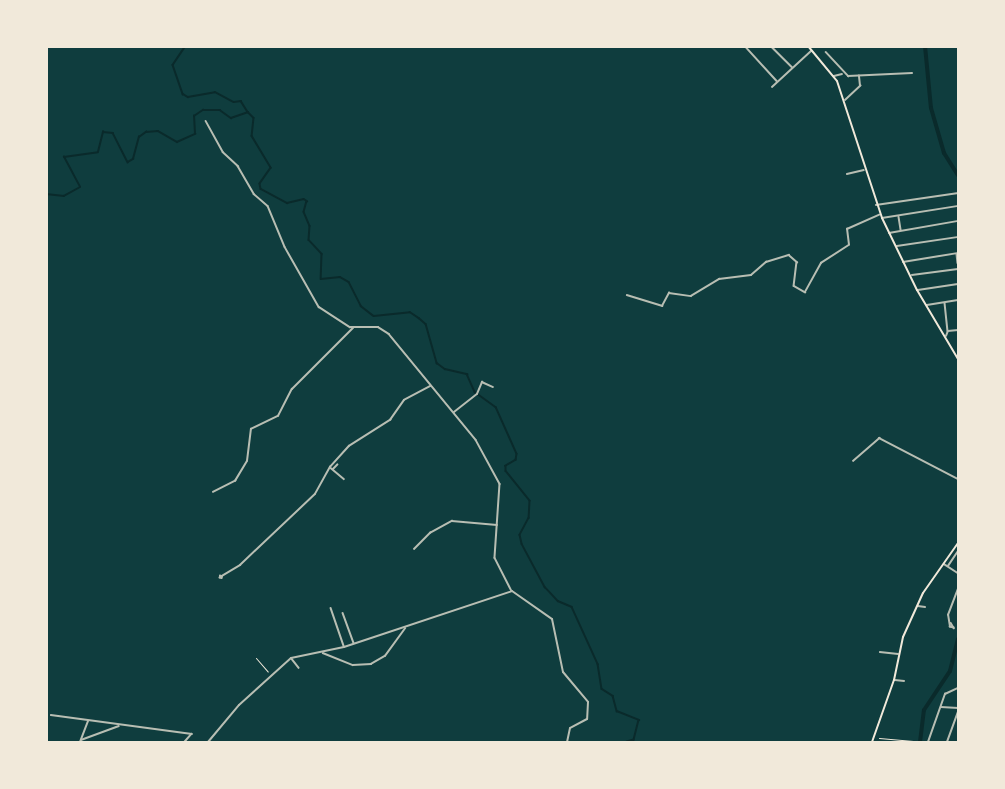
<!DOCTYPE html>
<html>
<head>
<meta charset="utf-8">
<style>
  body { margin:0 }
  #map { position:relative; width:1005px; height:789px; overflow:hidden; background:#0f3d3e; font-family:Figtree,sans-serif }
  div>[style] { position:absolute }
  .stream>* { height:1.5px; margin:-0.75px; padding:0 0.75px; transform-origin:0.75px; border-radius:0.75px; background:#0a2a2b }
  .river>* { height:4px; margin:-2px; padding:0 2px; transform-origin:2px; border-radius:2px; background:#0a2a2b }
  .path>* { height:1px; margin:-0.5px; padding:0 0.5px; transform-origin:0.5px; border-radius:0.5px; background:#f1e9da }
  .minor>* { height:1.5px; margin:-0.75px; padding:0 0.75px; transform-origin:0.75px; border-radius:0.75px; background:#b8beb3 }
  .tertiary>* { height:2px; margin:-1px; padding:0 1px; transform-origin:1px; border-radius:1px; background:#b8beb3 }
  .secondary>* { height:2px; margin:-1px; padding:0 1px; transform-origin:1px; border-radius:1px; background:#f1e9da }
  span { translate:-50% -50%; white-space:nowrap; text-align:center; line-height:1.15; -webkit-text-stroke:6px #f1e9da; paint-order:stroke }
  .frame { position:absolute; inset:0; border:48px solid #f1e9da; pointer-events:none }
</style>
</head>
<body>
<div id="map">
  <div class="stream">
    <div style="left:186px;top:46px;width:23px;rotate:124deg"></div>
    <div style="left:173px;top:65px;width:31px;rotate:71deg"></div>
    <div style="left:183px;top:94px;width:6px;rotate:31deg"></div>
    <div style="left:188px;top:97px;width:27px;rotate:-10deg"></div>
    <div style="left:215px;top:92px;width:21px;rotate:28deg"></div>
    <div style="left:234px;top:102px;width:7px;rotate:-8deg"></div>
    <div style="left:241px;top:101px;width:13px;rotate:58deg"></div>
    <div style="left:46px;top:194px;width:18px;rotate:6deg"></div>
    <div style="left:64px;top:196px;width:18px;rotate:-29deg"></div>
    <div style="left:80px;top:187px;width:34px;rotate:-118deg"></div>
    <div style="left:64px;top:157px;width:34px;rotate:-8deg"></div>
    <div style="left:98px;top:152px;width:21px;rotate:-76deg"></div>
    <div style="left:103px;top:132px;width:10px;rotate:6deg"></div>
    <div style="left:113px;top:133px;width:33px;rotate:63deg"></div>
    <div style="left:128px;top:162px;width:6px;rotate:-31deg"></div>
    <div style="left:133px;top:159px;width:23px;rotate:-75deg"></div>
    <div style="left:139px;top:137px;width:9px;rotate:-36deg"></div>
    <div style="left:146px;top:132px;width:12px;rotate:-5deg"></div>
    <div style="left:158px;top:131px;width:22px;rotate:30deg"></div>
    <div style="left:177px;top:142px;width:20px;rotate:-24deg"></div>
    <div style="left:195px;top:134px;width:18px;rotate:-93deg"></div>
    <div style="left:194px;top:116px;width:11px;rotate:-34deg"></div>
    <div style="left:203px;top:110px;width:17px"></div>
    <div style="left:220px;top:110px;width:14px;rotate:36deg"></div>
    <div style="left:231px;top:118px;width:18px;rotate:-19deg"></div>
    <div style="left:248px;top:112px;width:8px;rotate:45deg"></div>
    <div style="left:254px;top:118px;width:18px;rotate:96deg"></div>
    <div style="left:252px;top:136px;width:37px;rotate:59deg"></div>
    <div style="left:271px;top:168px;width:19px;rotate:125deg"></div>
    <div style="left:260px;top:184px;width:5px;rotate:79deg"></div>
    <div style="left:261px;top:189px;width:30px;rotate:28deg"></div>
    <div style="left:287px;top:203px;width:17px;rotate:-13deg"></div>
    <div style="left:304px;top:199px;width:4px;rotate:34deg"></div>
    <div style="left:307px;top:201px;width:11px;rotate:105deg"></div>
    <div style="left:304px;top:212px;width:15px;rotate:67deg"></div>
    <div style="left:310px;top:226px;width:14px;rotate:94deg"></div>
    <div style="left:309px;top:240px;width:19px;rotate:47deg"></div>
    <div style="left:322px;top:254px;width:25px;rotate:92deg"></div>
    <div style="left:321px;top:279px;width:19px;rotate:-6deg"></div>
    <div style="left:340px;top:277px;width:10px;rotate:29deg"></div>
    <div style="left:349px;top:282px;width:27px;rotate:63deg"></div>
    <div style="left:361px;top:306px;width:16px;rotate:38deg"></div>
    <div style="left:374px;top:316px;width:36px;rotate:-6deg"></div>
    <div style="left:410px;top:312px;width:11px;rotate:34deg"></div>
    <div style="left:419px;top:318px;width:9px;rotate:41deg"></div>
    <div style="left:426px;top:324px;width:41px;rotate:74.2deg"></div>
    <div style="left:437px;top:363px;width:10px;rotate:37deg"></div>
    <div style="left:445px;top:369px;width:23px;rotate:13deg"></div>
    <div style="left:467px;top:374px;width:20px;rotate:66deg"></div>
    <div style="left:475px;top:392px;width:26px;rotate:36deg"></div>
    <div style="left:496px;top:407px;width:51px;rotate:65.9deg"></div>
    <div style="left:517px;top:454px;width:6px;rotate:99deg"></div>
    <div style="left:516px;top:460px;width:12px;rotate:149deg"></div>
    <div style="left:506px;top:466px;width:5px;rotate:90deg"></div>
    <div style="left:506px;top:471px;width:38px;rotate:51deg"></div>
    <div style="left:530px;top:501px;width:17px;rotate:93deg"></div>
    <div style="left:529px;top:518px;width:19px;rotate:118deg"></div>
    <div style="left:520px;top:535px;width:9px;rotate:77deg"></div>
    <div style="left:522px;top:544px;width:49px;rotate:61.9deg"></div>
    <div style="left:545px;top:587px;width:19px;rotate:47deg"></div>
    <div style="left:558px;top:601px;width:15px;rotate:23deg"></div>
    <div style="left:572px;top:607px;width:63px;rotate:65.5deg"></div>
    <div style="left:598px;top:664px;width:25px;rotate:81deg"></div>
    <div style="left:602px;top:689px;width:13px;rotate:32deg"></div>
    <div style="left:613px;top:696px;width:16px;rotate:75deg"></div>
    <div style="left:617px;top:711px;width:24px;rotate:22deg"></div>
    <div style="left:639px;top:720px;width:21px;rotate:104deg"></div>
    <div style="left:634px;top:740px;width:7px;rotate:164deg"></div>
  </div>
  <div class="river">
    <div style="left:925px;top:46px;width:62px;rotate:84.5deg"></div>
    <div style="left:931px;top:108px;width:47px;rotate:73.9deg"></div>
    <div style="left:944px;top:153px;width:26px;rotate:58deg"></div>
    <div style="left:920px;top:742px;width:32px;rotate:-83deg"></div>
    <div style="left:924px;top:710px;width:47px;rotate:-56.3deg"></div>
    <div style="left:950px;top:671px;width:33px;rotate:-76deg"></div>
  </div>
  <div class="path">
    <div style="left:256px;top:658px;width:18px;rotate:49deg"></div>
    <div style="left:879px;top:738px;width:37px;rotate:5deg"></div>
  </div>
  <div class="minor">
    <div style="left:745px;top:46px;width:47px;rotate:47.6deg"></div>
    <div style="left:771px;top:46px;width:30px;rotate:45deg"></div>
    <div style="left:826px;top:52px;width:33px;rotate:47deg"></div>
    <div style="left:848px;top:76px;width:64px;rotate:-2.7deg"></div>
    <div style="left:834px;top:76px;width:8px;rotate:-14deg"></div>
    <div style="left:772px;top:87px;width:53px;rotate:-42.7deg"></div>
    <div style="left:845px;top:100px;width:21px;rotate:-43deg"></div>
    <div style="left:860px;top:86px;width:10px;rotate:-96deg"></div>
    <div style="left:206px;top:121px;width:35px;rotate:61deg"></div>
    <div style="left:223px;top:152px;width:21px;rotate:43deg"></div>
    <div style="left:238px;top:166px;width:32px;rotate:60deg"></div>
    <div style="left:254px;top:194px;width:18px;rotate:41deg"></div>
    <div style="left:268px;top:206px;width:44px;rotate:67.5deg"></div>
    <div style="left:285px;top:247px;width:69px;rotate:60.5deg"></div>
    <div style="left:319px;top:307px;width:37px;rotate:33deg"></div>
    <div style="left:350px;top:327px;width:28px"></div>
    <div style="left:378px;top:327px;width:13px;rotate:32deg"></div>
    <div style="left:389px;top:334px;width:137px;rotate:50.6deg"></div>
    <div style="left:476px;top:440px;width:50px;rotate:61.4deg"></div>
    <div style="left:500px;top:484px;width:74px;rotate:93.9deg"></div>
    <div style="left:495px;top:558px;width:36px;rotate:63deg"></div>
    <div style="left:847px;top:174px;width:17px;rotate:-13deg"></div>
    <div style="left:876px;top:205px;width:83px;rotate:-8.3deg"></div>
    <div style="left:899px;top:217px;width:13px;rotate:81deg"></div>
    <div style="left:882px;top:218px;width:77px;rotate:-9deg"></div>
    <div style="left:889px;top:233px;width:70px;rotate:-9.9deg"></div>
    <div style="left:897px;top:246px;width:62px;rotate:-8.4deg"></div>
    <div style="left:957px;top:254px;width:9px;rotate:84deg"></div>
    <div style="left:903px;top:262px;width:56px;rotate:-9.3deg"></div>
    <div style="left:912px;top:275px;width:46px;rotate:-7.4deg"></div>
    <div style="left:918px;top:290px;width:40px;rotate:-8.5deg"></div>
    <div style="left:627px;top:295px;width:37px;rotate:17deg"></div>
    <div style="left:662px;top:306px;width:15px;rotate:-62deg"></div>
    <div style="left:669px;top:293px;width:22px;rotate:8deg"></div>
    <div style="left:691px;top:296px;width:33px;rotate:-31deg"></div>
    <div style="left:719px;top:279px;width:32px;rotate:-7deg"></div>
    <div style="left:751px;top:275px;width:20px;rotate:-41deg"></div>
    <div style="left:766px;top:262px;width:24px;rotate:-17deg"></div>
    <div style="left:789px;top:255px;width:11px;rotate:41deg"></div>
    <div style="left:797px;top:262px;width:24px;rotate:97deg"></div>
    <div style="left:794px;top:286px;width:13px;rotate:29deg"></div>
    <div style="left:805px;top:292px;width:33px;rotate:-61deg"></div>
    <div style="left:821px;top:263px;width:33px;rotate:-33deg"></div>
    <div style="left:849px;top:245px;width:16px;rotate:-97deg"></div>
    <div style="left:847px;top:229px;width:35px;rotate:-24deg"></div>
    <div style="left:945px;top:303px;width:28px;rotate:84deg"></div>
    <div style="left:927px;top:305px;width:31px;rotate:-9deg"></div>
    <div style="left:946px;top:336px;width:5px;rotate:-68deg"></div>
    <div style="left:948px;top:331px;width:10px;rotate:-6deg"></div>
    <div style="left:454px;top:412px;width:29px;rotate:-38deg"></div>
    <div style="left:477px;top:394px;width:13px;rotate:-67deg"></div>
    <div style="left:482px;top:382px;width:12px;rotate:24deg"></div>
    <div style="left:853px;top:461px;width:35px;rotate:-41deg"></div>
    <div style="left:879px;top:438px;width:89px;rotate:27.4deg"></div>
    <div style="left:331px;top:468px;width:17px;rotate:40deg"></div>
    <div style="left:333px;top:469px;width:6px;rotate:-45deg"></div>
    <div style="left:213px;top:492px;width:25px;rotate:-27deg"></div>
    <div style="left:235px;top:481px;width:23px;rotate:-59deg"></div>
    <div style="left:247px;top:461px;width:32px;rotate:-83deg"></div>
    <div style="left:251px;top:429px;width:30px;rotate:-26deg"></div>
    <div style="left:278px;top:416px;width:30px;rotate:-63deg"></div>
    <div style="left:292px;top:389px;width:86px;rotate:-45deg"></div>
    <div style="left:414px;top:549px;width:23px;rotate:-45deg"></div>
    <div style="left:430px;top:533px;width:25px;rotate:-29deg"></div>
    <div style="left:452px;top:521px;width:45px;rotate:5.1deg"></div>
    <div style="left:944px;top:564px;width:17px;rotate:33deg"></div>
    <div style="left:948px;top:566px;width:18px;rotate:-56deg"></div>
    <div style="left:220px;top:576px;width:2px"></div>
    <div style="left:222px;top:576px;width:2px;rotate:90deg"></div>
    <div style="left:222px;top:578px;width:2px;rotate:180deg"></div>
    <div style="left:220px;top:578px;width:2px;rotate:-90deg"></div>
    <div style="left:222px;top:576px;width:21px;rotate:-31deg"></div>
    <div style="left:240px;top:565px;width:103px;rotate:-43.4deg"></div>
    <div style="left:315px;top:494px;width:31px;rotate:-61deg"></div>
    <div style="left:330px;top:467px;width:28px;rotate:-48deg"></div>
    <div style="left:349px;top:446px;width:49px;rotate:-32.4deg"></div>
    <div style="left:390px;top:420px;width:24px;rotate:-55deg"></div>
    <div style="left:404px;top:400px;width:30px;rotate:-28deg"></div>
    <div style="left:918px;top:606px;width:7px;rotate:8deg"></div>
    <div style="left:331px;top:608px;width:40px;rotate:71.1deg"></div>
    <div style="left:343px;top:613px;width:32px;rotate:70deg"></div>
    <div style="left:951px;top:623px;width:6px;rotate:59deg"></div>
    <div style="left:954px;top:628px;width:4px;rotate:-166deg"></div>
    <div style="left:950px;top:627px;width:12px;rotate:-99deg"></div>
    <div style="left:948px;top:615px;width:28px;rotate:-69deg"></div>
    <div style="left:880px;top:652px;width:18px;rotate:6deg"></div>
    <div style="left:323px;top:653px;width:32px;rotate:22deg"></div>
    <div style="left:353px;top:665px;width:18px;rotate:-3deg"></div>
    <div style="left:371px;top:664px;width:16px;rotate:-30deg"></div>
    <div style="left:385px;top:656px;width:34px;rotate:-54deg"></div>
    <div style="left:292px;top:659px;width:11px;rotate:52deg"></div>
    <div style="left:895px;top:680px;width:9px;rotate:6deg"></div>
    <div style="left:941px;top:707px;width:17px;rotate:3deg"></div>
    <div style="left:51px;top:715px;width:142px;rotate:7.7deg"></div>
    <div style="left:192px;top:734px;width:11px;rotate:131deg"></div>
    <div style="left:81px;top:740px;width:40px;rotate:-20.2deg"></div>
    <div style="left:80px;top:742px;width:22px;rotate:-69deg"></div>
    <div style="left:928px;top:742px;width:51px;rotate:-70.5deg"></div>
    <div style="left:945px;top:694px;width:14px;rotate:-25deg"></div>
    <div style="left:947px;top:742px;width:32px;rotate:-70deg"></div>
  </div>
  <div class="tertiary">
    <div style="left:208px;top:742px;width:48px;rotate:-50deg"></div>
    <div style="left:239px;top:705px;width:70px;rotate:-42.1deg"></div>
    <div style="left:291px;top:658px;width:54px;rotate:-11.7deg"></div>
    <div style="left:344px;top:647px;width:177px;rotate:-18.4deg"></div>
    <div style="left:512px;top:591px;width:49px;rotate:35deg"></div>
    <div style="left:552px;top:619px;width:54px;rotate:78.3deg"></div>
    <div style="left:563px;top:672px;width:39px;rotate:50deg"></div>
    <div style="left:588px;top:702px;width:17px;rotate:93deg"></div>
    <div style="left:587px;top:719px;width:19px;rotate:152deg"></div>
    <div style="left:570px;top:728px;width:14px;rotate:102deg"></div>
  </div>
  <div class="secondary">
    <div style="left:808px;top:46px;width:45px;rotate:50.4deg"></div>
    <div style="left:837px;top:81px;width:144px;rotate:71.8deg"></div>
    <div style="left:882px;top:218px;width:80px;rotate:64.1deg"></div>
    <div style="left:917px;top:290px;width:80px;rotate:59.3deg"></div>
    <div style="left:872px;top:742px;width:66px;rotate:-70.5deg"></div>
    <div style="left:894px;top:680px;width:44px;rotate:-78.2deg"></div>
    <div style="left:903px;top:637px;width:48px;rotate:-65.6deg"></div>
    <div style="left:923px;top:593px;width:61px;rotate:-55deg"></div>
  </div>
  <div class="frame"></div>
</div>
</body>
</html>
